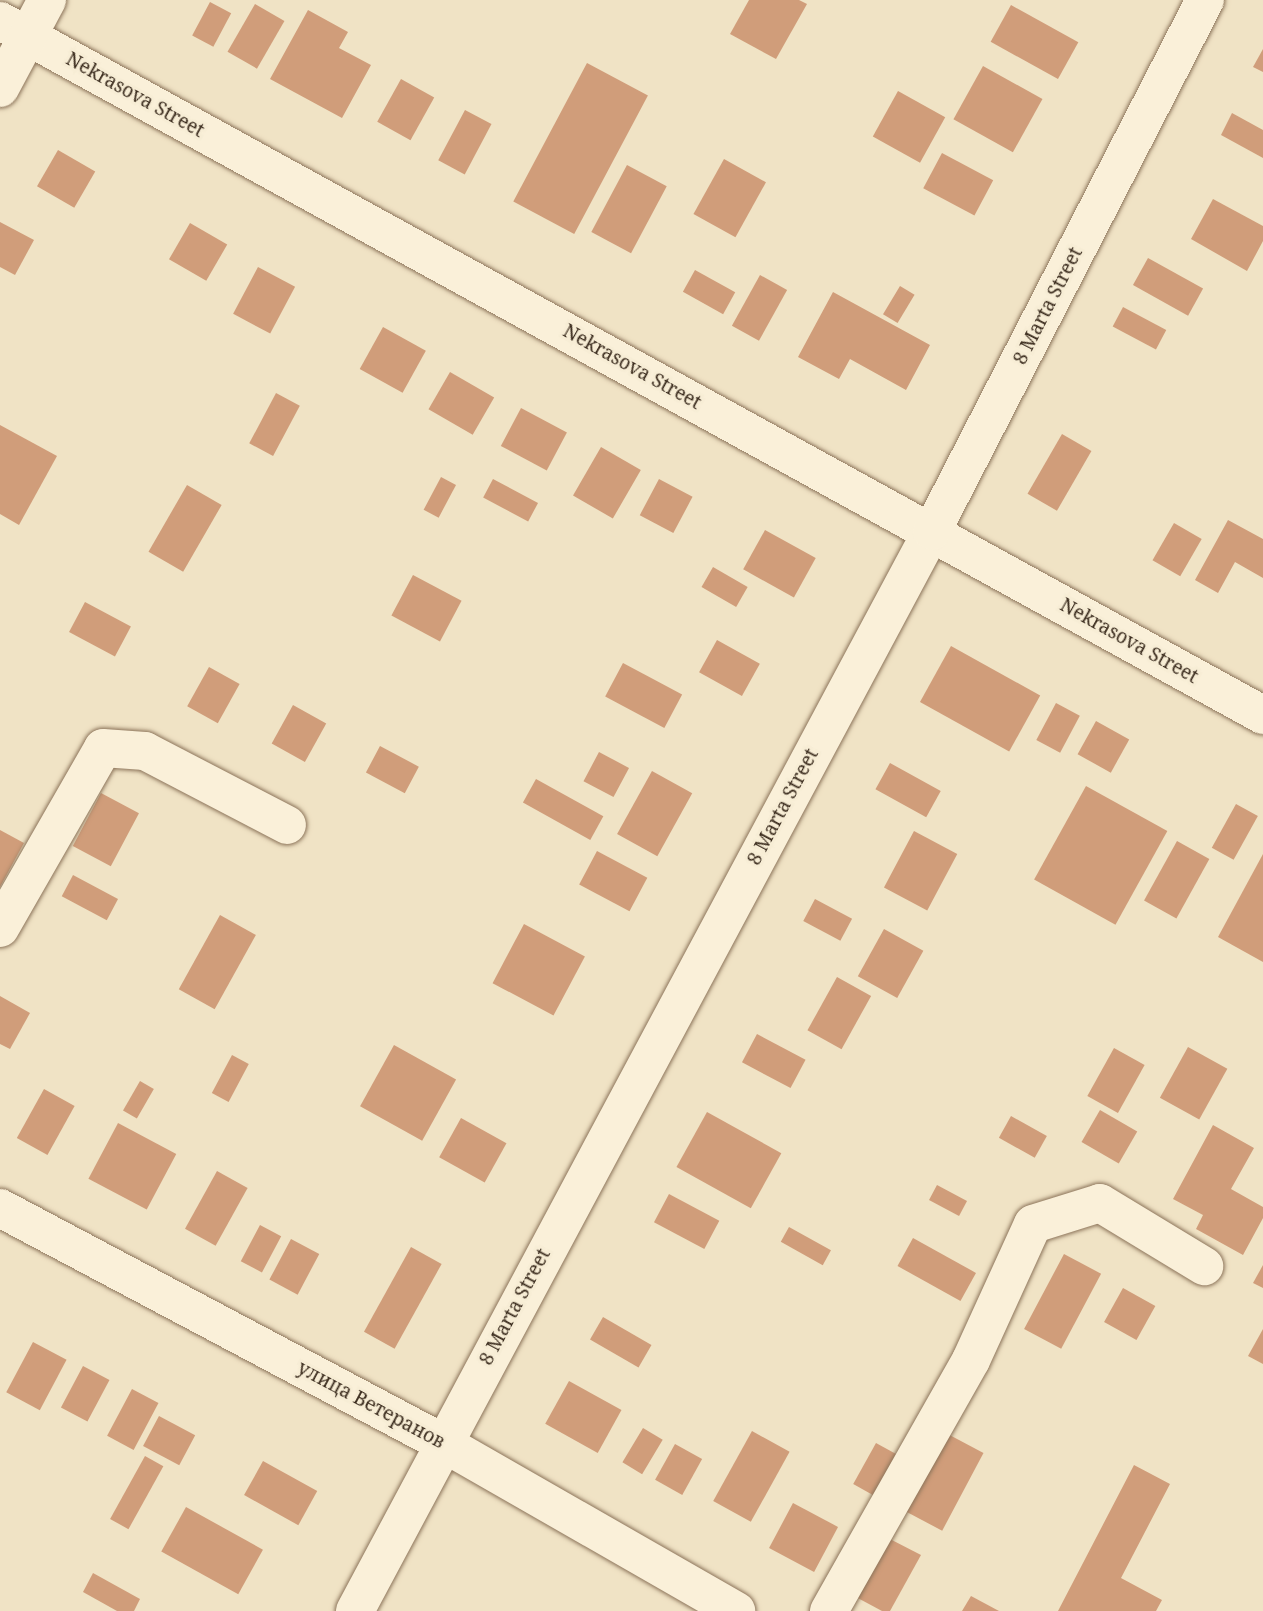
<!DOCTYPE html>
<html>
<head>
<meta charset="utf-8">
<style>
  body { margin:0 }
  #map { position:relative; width:1263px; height:1611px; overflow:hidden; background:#f0e3c5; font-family:"Noto Serif",serif }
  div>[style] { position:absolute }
  .building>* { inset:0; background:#d09d7a; transform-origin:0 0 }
  .roads { filter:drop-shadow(0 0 2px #8c745a) drop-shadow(0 0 2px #8c745a) }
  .minor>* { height:38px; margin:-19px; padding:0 19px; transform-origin:19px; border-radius:19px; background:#faf0d9 }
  span { translate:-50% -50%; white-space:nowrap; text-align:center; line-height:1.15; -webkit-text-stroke:6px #f7edd5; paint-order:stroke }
  .street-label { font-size:19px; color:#3c2d1f }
</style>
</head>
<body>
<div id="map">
  <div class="building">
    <div style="clip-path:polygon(749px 0,799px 0,807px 4px,776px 59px,730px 34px)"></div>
    <div style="left:210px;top:2px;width:24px;height:38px;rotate:28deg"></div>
    <div style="left:255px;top:4px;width:34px;height:55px;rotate:30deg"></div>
    <div style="left:1011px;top:5px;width:77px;height:42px;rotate:29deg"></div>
    <div style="clip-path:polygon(308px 10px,348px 32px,339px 48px,371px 65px,342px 118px,270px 79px)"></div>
    <div style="clip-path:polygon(1263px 49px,1263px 72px,1253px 67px)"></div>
    <div style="left:587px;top:63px;width:69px;height:157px;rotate:28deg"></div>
    <div style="left:983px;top:66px;width:68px;height:61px;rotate:29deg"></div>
    <div style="left:401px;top:79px;width:38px;height:49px;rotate:29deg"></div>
    <div style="left:898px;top:91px;width:54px;height:52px;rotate:29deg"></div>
    <div style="left:465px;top:110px;width:30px;height:57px;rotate:28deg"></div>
    <div style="clip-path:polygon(1232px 113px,1263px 130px,1263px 158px,1221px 135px)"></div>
    <div style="left:58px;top:150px;width:43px;height:42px;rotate:30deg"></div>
    <div style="left:942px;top:153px;width:58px;height:40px;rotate:28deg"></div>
    <div style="left:724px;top:159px;width:48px;height:63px;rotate:29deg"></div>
    <div style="left:627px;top:165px;width:45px;height:76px;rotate:28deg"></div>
    <div style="clip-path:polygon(1213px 199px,1263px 226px,1263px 241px,1247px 271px,1191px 239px)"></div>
    <div style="clip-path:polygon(0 222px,34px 240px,15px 275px,0 267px)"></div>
    <div style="left:190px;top:223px;width:43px;height:42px;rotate:30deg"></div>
    <div style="left:1148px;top:258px;width:63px;height:31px;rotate:29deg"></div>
    <div style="left:258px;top:267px;width:42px;height:53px;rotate:28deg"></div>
    <div style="left:695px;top:270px;width:46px;height:25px;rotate:29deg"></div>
    <div style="left:760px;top:275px;width:31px;height:58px;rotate:29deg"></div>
    <div style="left:900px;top:286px;width:17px;height:33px;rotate:31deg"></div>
    <div style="clip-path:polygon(833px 292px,930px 345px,906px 390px,850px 359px,839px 379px,798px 357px)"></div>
    <div style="left:1123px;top:307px;width:49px;height:22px;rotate:28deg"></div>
    <div style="left:383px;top:327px;width:49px;height:48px;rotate:29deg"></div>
    <div style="left:450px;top:372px;width:51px;height:43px;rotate:30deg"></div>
    <div style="left:276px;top:393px;width:27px;height:57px;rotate:28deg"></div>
    <div style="left:521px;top:408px;width:52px;height:43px;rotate:28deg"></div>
    <div style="clip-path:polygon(0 425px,57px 456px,19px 525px,0 514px)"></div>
    <div style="left:1062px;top:434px;width:34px;height:69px;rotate:30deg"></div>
    <div style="left:601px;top:447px;width:46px;height:56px;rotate:30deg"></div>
    <div style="left:441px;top:477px;width:17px;height:37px;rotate:28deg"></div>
    <div style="left:493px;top:479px;width:51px;height:21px;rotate:28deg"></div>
    <div style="left:659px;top:479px;width:38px;height:41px;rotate:28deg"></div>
    <div style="left:187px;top:485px;width:40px;height:77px;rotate:30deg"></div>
    <div style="clip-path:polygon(1228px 520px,1263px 539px,1263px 578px,1235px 562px,1218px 593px,1195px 580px)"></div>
    <div style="left:1174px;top:523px;width:32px;height:43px;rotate:30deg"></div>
    <div style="left:765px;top:530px;width:58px;height:45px;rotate:29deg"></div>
    <div style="left:713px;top:567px;width:40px;height:23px;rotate:30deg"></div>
    <div style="left:413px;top:575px;width:55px;height:46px;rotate:28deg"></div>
    <div style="left:85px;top:602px;width:52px;height:34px;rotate:28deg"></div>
    <div style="left:717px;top:640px;width:49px;height:37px;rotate:29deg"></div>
    <div style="left:951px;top:646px;width:102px;height:64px;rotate:29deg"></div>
    <div style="left:623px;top:663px;width:67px;height:38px;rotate:28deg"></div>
    <div style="left:209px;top:667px;width:35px;height:45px;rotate:29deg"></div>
    <div style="left:1056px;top:703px;width:27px;height:42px;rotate:28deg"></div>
    <div style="left:293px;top:705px;width:38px;height:44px;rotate:29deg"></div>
    <div style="left:1096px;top:721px;width:38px;height:38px;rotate:29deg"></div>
    <div style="left:380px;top:746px;width:44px;height:30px;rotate:28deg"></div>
    <div style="left:599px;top:752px;width:34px;height:33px;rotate:28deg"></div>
    <div style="left:890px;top:763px;width:58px;height:30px;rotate:29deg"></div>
    <div style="left:652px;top:771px;width:46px;height:72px;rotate:29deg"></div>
    <div style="left:536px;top:779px;width:77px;height:27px;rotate:29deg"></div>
    <div style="left:1086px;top:786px;width:93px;height:107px;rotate:29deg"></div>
    <div style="left:101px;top:793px;width:43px;height:60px;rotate:28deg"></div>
    <div style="left:1236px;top:804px;width:25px;height:50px;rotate:29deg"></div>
    <div style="clip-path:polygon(0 830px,24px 843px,0 887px)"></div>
    <div style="left:914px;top:831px;width:49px;height:64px;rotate:28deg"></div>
    <div style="left:1177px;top:841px;width:37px;height:68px;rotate:29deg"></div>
    <div style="left:597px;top:851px;width:57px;height:38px;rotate:28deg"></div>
    <div style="clip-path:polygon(1263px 854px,1263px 962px,1218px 937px)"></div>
    <div style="left:73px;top:875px;width:51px;height:24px;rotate:28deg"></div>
    <div style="left:815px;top:899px;width:42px;height:25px;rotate:28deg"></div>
    <div style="left:220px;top:915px;width:41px;height:85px;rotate:29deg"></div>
    <div style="left:524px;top:924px;width:69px;height:67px;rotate:28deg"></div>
    <div style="left:884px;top:929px;width:45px;height:54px;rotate:29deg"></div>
    <div style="left:837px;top:977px;width:39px;height:61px;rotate:29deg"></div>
    <div style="clip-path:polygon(0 996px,30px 1013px,10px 1049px,0 1044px)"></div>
    <div style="left:757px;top:1034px;width:55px;height:32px;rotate:28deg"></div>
    <div style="left:394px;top:1045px;width:71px;height:70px;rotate:29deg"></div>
    <div style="left:1188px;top:1047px;width:45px;height:58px;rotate:29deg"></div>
    <div style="left:1114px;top:1048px;width:35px;height:55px;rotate:29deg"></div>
    <div style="left:232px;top:1055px;width:19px;height:43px;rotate:28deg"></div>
    <div style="left:140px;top:1081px;width:16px;height:34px;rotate:30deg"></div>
    <div style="left:44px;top:1089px;width:35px;height:56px;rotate:29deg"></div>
    <div style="left:1100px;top:1110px;width:43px;height:37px;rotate:30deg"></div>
    <div style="left:707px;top:1112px;width:85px;height:63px;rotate:29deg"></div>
    <div style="left:1011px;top:1116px;width:41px;height:25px;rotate:29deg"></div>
    <div style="left:461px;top:1118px;width:52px;height:45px;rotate:29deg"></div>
    <div style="left:118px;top:1123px;width:66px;height:63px;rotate:28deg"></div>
    <div style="clip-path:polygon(1213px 1125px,1254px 1148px,1231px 1189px,1263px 1207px,1263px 1218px,1243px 1255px,1196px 1229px,1203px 1215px,1173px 1199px)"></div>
    <div style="left:217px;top:1171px;width:35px;height:66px;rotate:29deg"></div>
    <div style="left:937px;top:1185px;width:34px;height:17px;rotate:28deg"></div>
    <div style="left:669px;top:1194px;width:57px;height:32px;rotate:28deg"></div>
    <div style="left:260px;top:1225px;width:24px;height:41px;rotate:28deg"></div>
    <div style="left:789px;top:1227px;width:48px;height:17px;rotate:29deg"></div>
    <div style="left:913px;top:1238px;width:72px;height:32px;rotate:29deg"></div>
    <div style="left:291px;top:1239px;width:32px;height:46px;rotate:28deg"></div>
    <div style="left:411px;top:1247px;width:35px;height:97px;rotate:29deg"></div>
    <div style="left:1064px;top:1254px;width:42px;height:85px;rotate:28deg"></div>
    <div style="clip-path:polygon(1263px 1265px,1263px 1288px,1253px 1283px)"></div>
    <div style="left:1123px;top:1288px;width:37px;height:39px;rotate:29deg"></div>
    <div style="left:603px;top:1317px;width:56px;height:26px;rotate:30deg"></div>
    <div style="clip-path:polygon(1263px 1329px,1263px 1364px,1248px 1356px)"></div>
    <div style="left:33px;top:1342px;width:38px;height:57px;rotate:28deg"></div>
    <div style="left:83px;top:1366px;width:30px;height:47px;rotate:28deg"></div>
    <div style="left:569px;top:1381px;width:60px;height:49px;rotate:29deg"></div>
    <div style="left:132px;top:1389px;width:30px;height:53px;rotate:28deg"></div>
    <div style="left:159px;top:1416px;width:41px;height:34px;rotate:28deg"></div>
    <div style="left:643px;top:1428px;width:23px;height:40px;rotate:31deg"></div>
    <div style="left:752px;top:1431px;width:43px;height:80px;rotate:29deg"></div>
    <div style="left:942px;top:1431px;width:47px;height:88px;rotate:28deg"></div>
    <div style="left:876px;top:1443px;width:25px;height:47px;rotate:29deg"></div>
    <div style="left:675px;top:1444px;width:31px;height:41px;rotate:29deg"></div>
    <div style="left:145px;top:1456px;width:21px;height:72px;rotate:29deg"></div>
    <div style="left:263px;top:1461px;width:62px;height:39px;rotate:29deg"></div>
    <div style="clip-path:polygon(1134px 1465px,1170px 1484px,1121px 1578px,1162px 1600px,1156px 1611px,1058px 1611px)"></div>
    <div style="left:793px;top:1503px;width:51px;height:51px;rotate:28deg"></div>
    <div style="left:186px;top:1507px;width:88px;height:51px;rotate:29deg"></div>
    <div style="clip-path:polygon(886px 1537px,921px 1555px,890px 1611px,882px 1611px,854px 1596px)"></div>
    <div style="clip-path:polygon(93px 1573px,140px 1599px,134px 1611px,117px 1611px,83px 1592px)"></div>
    <div style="clip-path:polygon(971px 1596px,999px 1611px,962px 1611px)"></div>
  </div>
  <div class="roads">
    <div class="minor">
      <div style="left:0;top:21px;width:1441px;rotate:28.79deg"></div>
      <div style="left:0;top:88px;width:100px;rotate:-61.9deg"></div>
      <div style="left:0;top:928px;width:207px;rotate:-60.2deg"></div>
      <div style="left:103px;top:748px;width:42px;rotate:4.1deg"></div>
      <div style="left:145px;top:751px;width:160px;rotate:27.5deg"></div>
      <div style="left:0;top:1208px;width:501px;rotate:27.94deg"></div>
      <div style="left:443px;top:1443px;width:338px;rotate:29.8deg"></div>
      <div style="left:355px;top:1611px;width:1224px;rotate:-61.89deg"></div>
      <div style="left:932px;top:531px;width:597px;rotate:-62.79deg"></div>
      <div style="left:829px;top:1611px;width:288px;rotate:-60.5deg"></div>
      <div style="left:971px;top:1360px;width:149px;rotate:-65.5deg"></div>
      <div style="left:1033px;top:1224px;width:70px;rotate:-17.4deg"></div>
      <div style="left:1100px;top:1203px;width:122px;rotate:31.2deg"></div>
    </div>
  </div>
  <div class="street-label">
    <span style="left:135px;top:95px;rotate:29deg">Nekrasova Street</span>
    <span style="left:1048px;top:306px;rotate:-63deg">8 Marta Street</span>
    <span style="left:632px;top:367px;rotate:29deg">Nekrasova Street</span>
    <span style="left:1129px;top:641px;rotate:29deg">Nekrasova Street</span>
    <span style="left:783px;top:807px;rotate:-62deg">8 Marta Street</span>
    <span style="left:515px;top:1307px;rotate:-62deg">8 Marta Street</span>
    <span style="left:371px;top:1405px;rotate:28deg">улица Ветеранов</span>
  </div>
</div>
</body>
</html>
